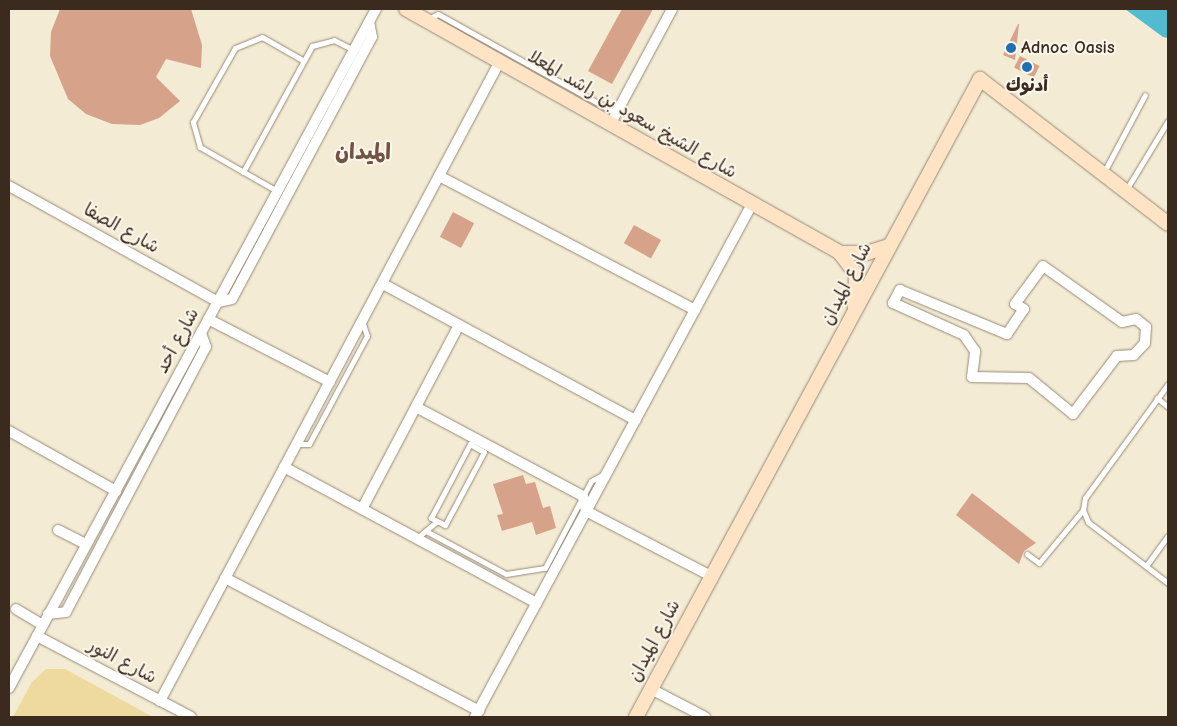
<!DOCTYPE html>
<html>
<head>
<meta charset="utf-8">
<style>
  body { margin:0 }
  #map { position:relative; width:1177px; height:726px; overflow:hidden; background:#f3ebd3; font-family:"Comic Neue","Playpen Sans Arabic",sans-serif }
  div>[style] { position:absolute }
  .sand>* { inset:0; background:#eeda9e }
  .water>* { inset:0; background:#52bbcf }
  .building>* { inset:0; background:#d7a28a; transform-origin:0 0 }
  .roads { filter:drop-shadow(0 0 1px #978a78) drop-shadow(0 0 1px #978a78) }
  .lane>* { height:5px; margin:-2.5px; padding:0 2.5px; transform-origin:2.5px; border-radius:2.5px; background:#fff }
  .street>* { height:10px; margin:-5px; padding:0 5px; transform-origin:5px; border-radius:5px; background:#fff }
  .secondary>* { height:14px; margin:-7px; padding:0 7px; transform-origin:7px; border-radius:7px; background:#fee4c5 }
  .dots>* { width:14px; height:14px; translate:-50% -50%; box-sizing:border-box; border:2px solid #fbf7ec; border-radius:50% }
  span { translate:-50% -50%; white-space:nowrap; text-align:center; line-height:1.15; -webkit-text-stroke:4px #fbf7ec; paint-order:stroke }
  .poi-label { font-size:18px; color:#3b2a1e; font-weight:700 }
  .left { translate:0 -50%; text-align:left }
  .street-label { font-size:18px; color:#3b2a1e }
  .district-label { font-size:22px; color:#725444; font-weight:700 }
  .frame { position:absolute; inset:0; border:10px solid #3b2a1e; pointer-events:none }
</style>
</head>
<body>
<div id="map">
  <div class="sand">
    <div style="clip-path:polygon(46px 669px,65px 669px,153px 717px,13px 717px,32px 682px)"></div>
  </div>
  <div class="water">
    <div style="clip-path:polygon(1125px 9px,1168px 9px,1168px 38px,1163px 37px)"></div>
  </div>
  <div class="building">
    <div style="clip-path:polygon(60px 9px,191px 9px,202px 45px,201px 68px,166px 59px,156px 77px,180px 101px,159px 118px,140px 125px,112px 124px,86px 114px,68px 99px,50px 56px,51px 32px)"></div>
    <div style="clip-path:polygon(622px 9px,653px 9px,612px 84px,588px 71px)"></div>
    <div style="clip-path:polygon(1018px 24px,1019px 24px,1015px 60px,1003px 55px)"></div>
    <div style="left:1020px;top:56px;width:22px;height:13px;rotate:27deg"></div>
    <div style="left:453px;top:212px;width:24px;height:28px;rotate:28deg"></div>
    <div style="left:634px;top:225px;width:31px;height:21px;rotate:29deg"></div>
    <div style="clip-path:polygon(523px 475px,526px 484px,535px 482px,543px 508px,550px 506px,556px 528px,536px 535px,532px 522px,502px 531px,497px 515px,503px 514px,493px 484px)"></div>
    <div style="clip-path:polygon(972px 493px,1036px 543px,1024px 551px,1019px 564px,956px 515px)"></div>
  </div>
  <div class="roads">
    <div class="lane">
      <div style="left:428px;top:19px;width:11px;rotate:-27deg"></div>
      <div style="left:438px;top:14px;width:204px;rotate:29.1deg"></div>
      <div style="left:243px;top:172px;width:144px;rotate:-61.3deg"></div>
      <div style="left:312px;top:46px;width:23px;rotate:-15deg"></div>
      <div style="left:334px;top:40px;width:22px;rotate:27deg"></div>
      <div style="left:1104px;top:172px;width:87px;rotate:-62deg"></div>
      <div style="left:1126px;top:190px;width:81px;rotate:-58.7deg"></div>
      <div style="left:277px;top:191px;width:89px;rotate:-150.3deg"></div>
      <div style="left:200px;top:147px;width:26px;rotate:-106deg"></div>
      <div style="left:193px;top:122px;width:85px;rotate:-60.4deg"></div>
      <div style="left:235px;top:48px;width:29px;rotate:-22deg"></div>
      <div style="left:262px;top:37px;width:48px;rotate:29.7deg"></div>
      <div style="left:1157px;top:398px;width:14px;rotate:39deg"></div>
      <div style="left:297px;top:444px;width:12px"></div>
      <div style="left:309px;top:444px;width:123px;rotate:-61.8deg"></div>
      <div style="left:367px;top:336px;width:16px;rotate:-108deg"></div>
      <div style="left:470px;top:444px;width:16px;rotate:30deg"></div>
      <div style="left:484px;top:452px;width:83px;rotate:118.1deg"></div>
      <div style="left:445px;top:525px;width:16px;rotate:-153deg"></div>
      <div style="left:431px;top:518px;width:84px;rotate:-62.2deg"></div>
      <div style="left:1083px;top:510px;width:13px;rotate:67deg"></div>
      <div style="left:1088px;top:522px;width:101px;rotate:37.3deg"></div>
      <div style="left:426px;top:531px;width:91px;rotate:28.3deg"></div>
      <div style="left:506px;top:574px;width:39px;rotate:-9deg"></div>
      <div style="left:545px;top:568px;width:98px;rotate:-62.1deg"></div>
      <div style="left:591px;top:481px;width:15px;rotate:-28deg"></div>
      <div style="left:417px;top:538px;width:26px;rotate:-40deg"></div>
      <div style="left:1027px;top:554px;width:15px;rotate:37deg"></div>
      <div style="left:1039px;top:563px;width:69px;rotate:-50.3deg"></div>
      <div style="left:1083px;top:510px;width:12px;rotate:-81deg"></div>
      <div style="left:1085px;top:498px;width:141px;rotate:-53.9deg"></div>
      <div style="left:1146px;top:566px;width:37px;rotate:-54deg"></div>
    </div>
    <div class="street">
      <div style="left:611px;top:123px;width:129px;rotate:-61.8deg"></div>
      <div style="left:439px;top:176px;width:289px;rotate:27.6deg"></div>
      <div style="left:9px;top:186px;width:239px;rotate:29deg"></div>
      <div style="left:218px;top:302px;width:14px;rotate:-12deg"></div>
      <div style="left:232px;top:299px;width:297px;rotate:-61.9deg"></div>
      <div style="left:372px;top:37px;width:15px;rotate:-101deg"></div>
      <div style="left:1043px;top:266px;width:97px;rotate:35.3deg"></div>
      <div style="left:1122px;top:322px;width:14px;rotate:-12deg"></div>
      <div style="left:1136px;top:319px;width:13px;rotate:39deg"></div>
      <div style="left:1146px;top:327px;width:16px;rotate:94deg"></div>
      <div style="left:1145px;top:343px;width:16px;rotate:133deg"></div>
      <div style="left:1134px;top:355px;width:17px;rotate:177deg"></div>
      <div style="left:1117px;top:356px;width:73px;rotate:127.2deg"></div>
      <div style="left:1073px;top:414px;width:57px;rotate:-140.7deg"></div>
      <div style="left:1029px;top:378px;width:57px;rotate:-179deg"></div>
      <div style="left:972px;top:377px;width:26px;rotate:-83deg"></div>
      <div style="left:975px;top:351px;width:19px;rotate:-125deg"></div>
      <div style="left:964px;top:335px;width:78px;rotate:-155.7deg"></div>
      <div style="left:893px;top:303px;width:15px;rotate:-62deg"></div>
      <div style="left:900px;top:290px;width:116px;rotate:22.4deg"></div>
      <div style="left:1007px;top:334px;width:30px;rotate:-56deg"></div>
      <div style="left:1024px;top:309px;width:10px;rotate:-151deg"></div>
      <div style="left:1015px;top:304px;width:47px;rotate:-53.6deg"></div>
      <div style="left:383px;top:284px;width:287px;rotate:28.3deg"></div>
      <div style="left:208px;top:319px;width:137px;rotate:27.3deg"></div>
      <div style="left:416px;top:407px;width:189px;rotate:28.1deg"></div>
      <div style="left:583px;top:496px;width:15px;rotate:79deg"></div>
      <div style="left:586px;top:511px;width:141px;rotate:27.5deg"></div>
      <div style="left:9px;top:431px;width:123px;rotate:29.3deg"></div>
      <div style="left:284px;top:467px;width:287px;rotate:28.3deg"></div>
      <div style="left:362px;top:509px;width:208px;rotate:-62.2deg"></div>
      <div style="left:58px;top:530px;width:31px;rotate:27deg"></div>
      <div style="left:225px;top:578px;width:287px;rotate:27.6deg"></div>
      <div style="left:16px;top:609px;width:31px;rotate:31deg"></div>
      <div style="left:48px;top:614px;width:18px;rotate:-6deg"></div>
      <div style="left:66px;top:612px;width:300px;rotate:-62.2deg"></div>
      <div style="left:206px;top:347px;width:15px;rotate:-110deg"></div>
      <div style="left:37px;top:636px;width:174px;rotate:27.7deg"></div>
      <div style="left:9px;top:688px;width:772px;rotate:-61.61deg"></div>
      <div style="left:651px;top:689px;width:61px;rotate:27.4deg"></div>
      <div style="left:160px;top:701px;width:725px;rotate:-62.02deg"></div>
      <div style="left:475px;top:717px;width:583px;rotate:-61.63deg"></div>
    </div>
    <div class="secondary">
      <div style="left:406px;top:9px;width:498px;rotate:29.3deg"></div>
      <div style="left:840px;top:253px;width:26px;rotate:53deg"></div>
      <div style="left:856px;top:274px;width:33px;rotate:92deg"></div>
      <div style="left:840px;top:253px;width:27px"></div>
      <div style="left:867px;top:253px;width:22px;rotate:-18deg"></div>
      <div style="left:636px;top:717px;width:725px;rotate:-61.67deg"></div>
      <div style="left:980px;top:79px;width:237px;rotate:37.6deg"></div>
    </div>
  </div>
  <div class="dots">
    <div style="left:1011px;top:48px;background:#1f6fb2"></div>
    <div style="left:1027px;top:67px;background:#1f6fb2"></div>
  </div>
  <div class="poi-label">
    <span class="left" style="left:1021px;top:48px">Adnoc Oasis</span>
    <span style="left:1027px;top:86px">أدنوك</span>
  </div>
  <div class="street-label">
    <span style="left:632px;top:115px;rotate:30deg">شارع الشيخ سعود بن راشد المعلا</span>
    <span style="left:121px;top:229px;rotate:29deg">شارع الصفا</span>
    <span style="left:847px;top:284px;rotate:-63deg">شارع الميدان</span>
    <span style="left:178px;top:341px;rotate:-62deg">شارع أحد</span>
    <span style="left:655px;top:641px;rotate:-62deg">شارع الميدان</span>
    <span style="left:122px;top:662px;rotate:28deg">شارع النور</span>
  </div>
  <div class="district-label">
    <span style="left:363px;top:153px">الميدان</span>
  </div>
  <div class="frame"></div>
</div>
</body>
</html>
